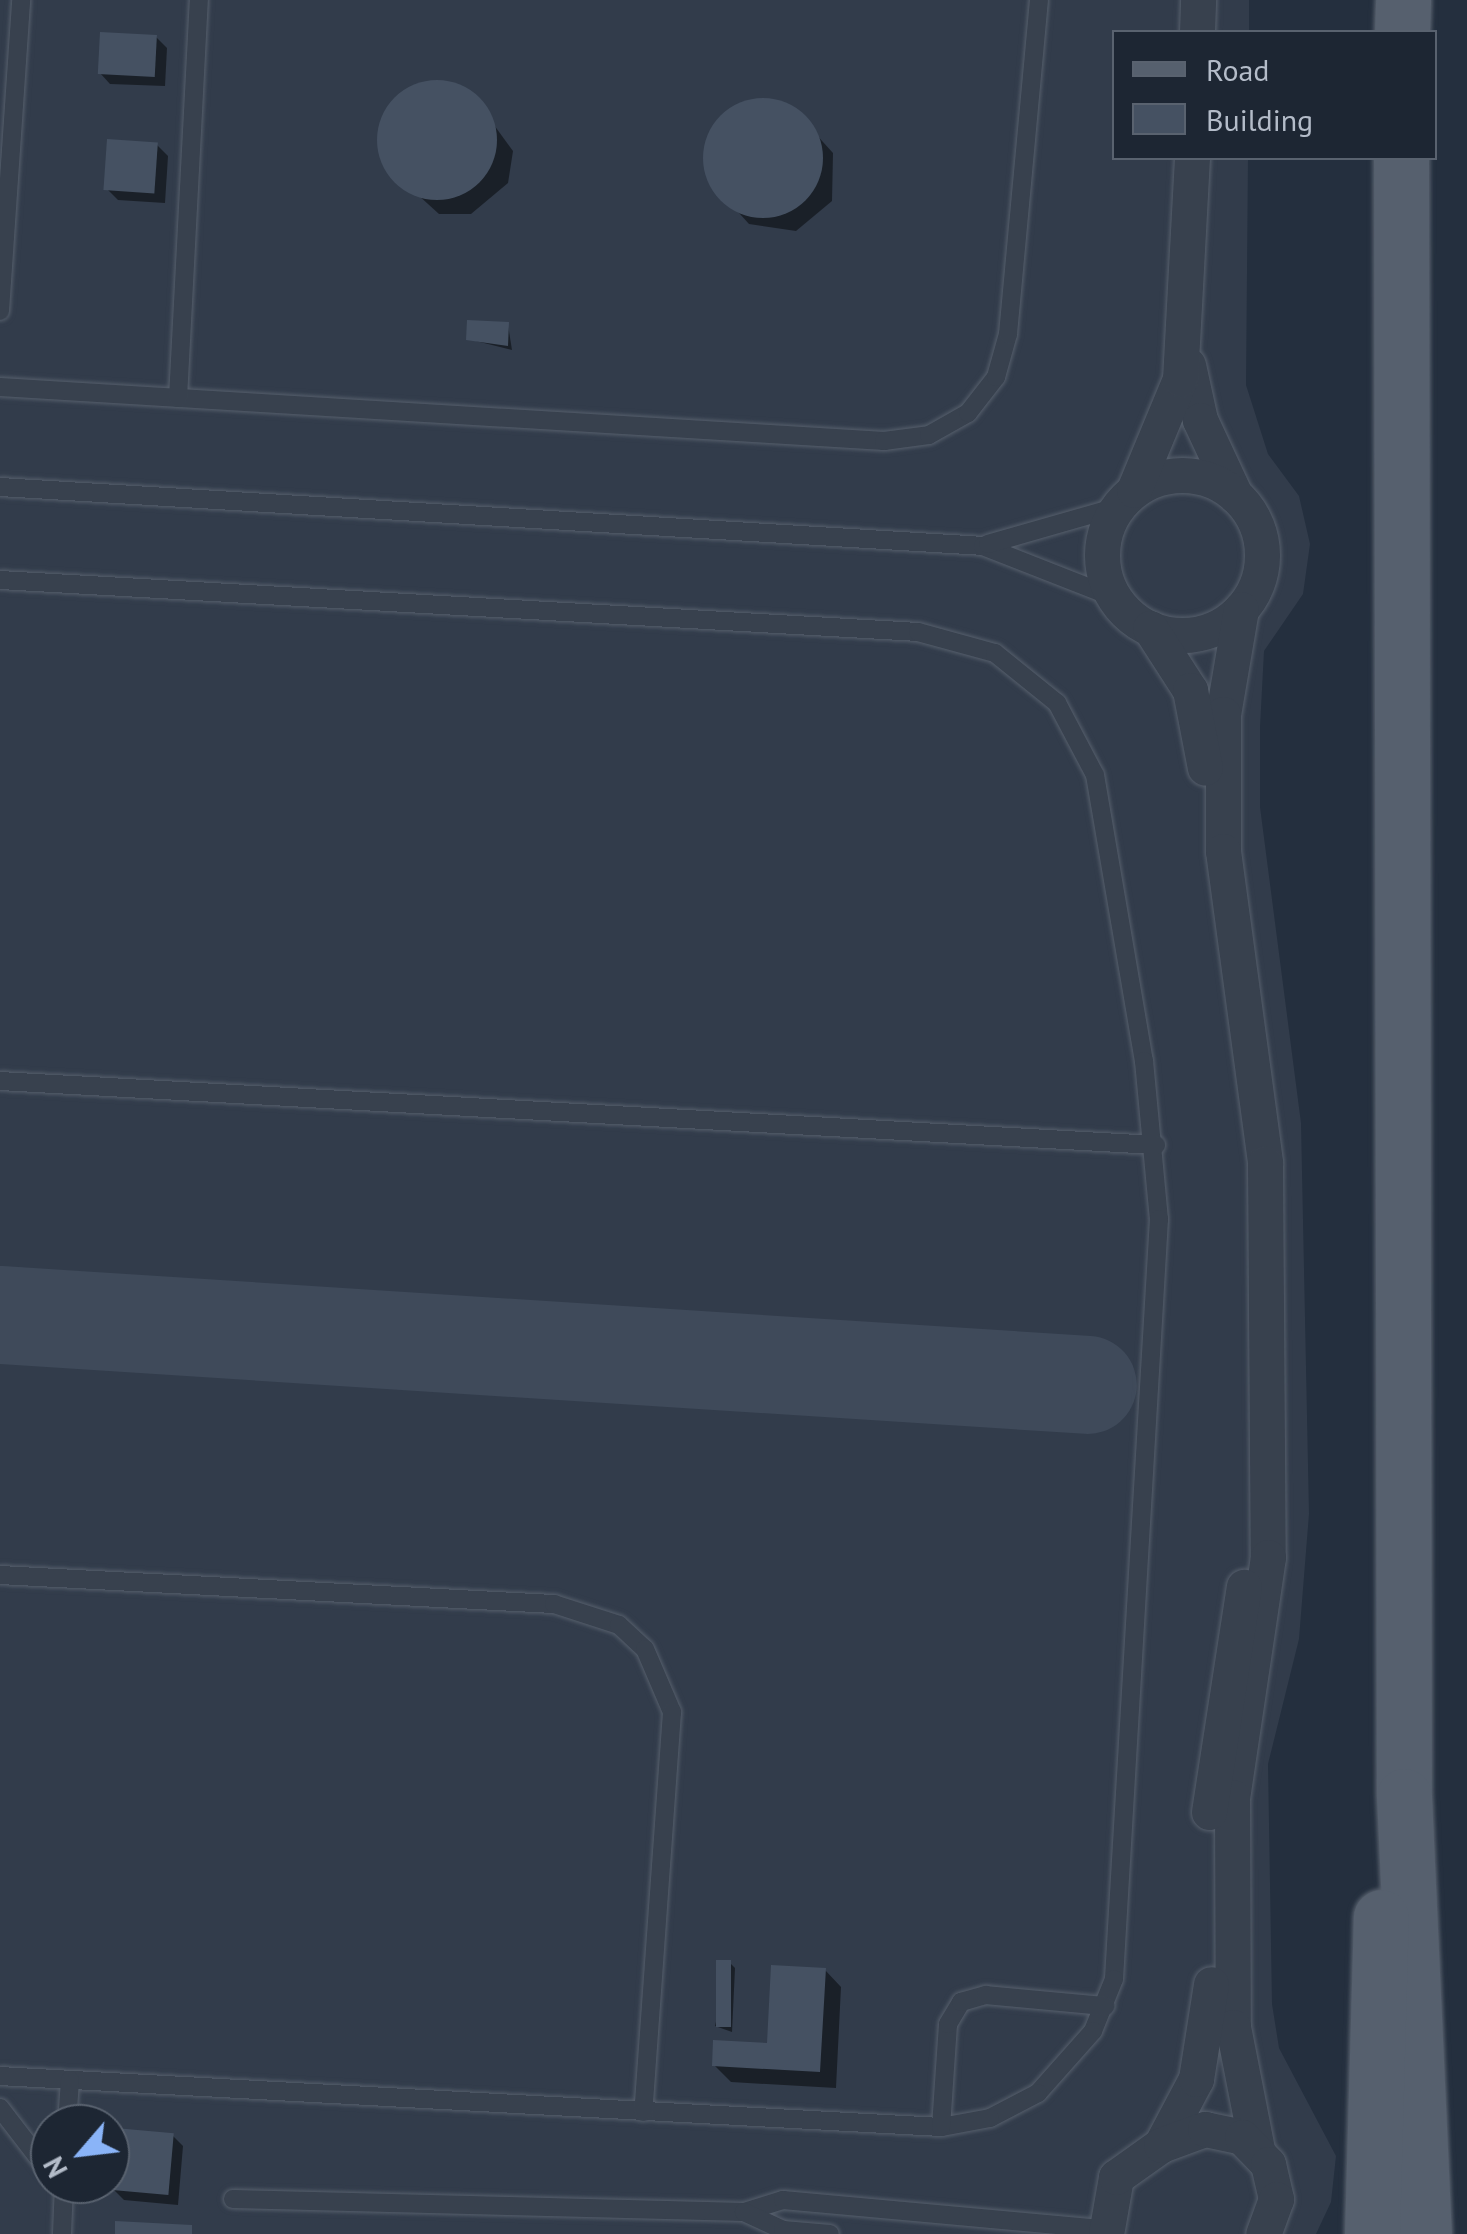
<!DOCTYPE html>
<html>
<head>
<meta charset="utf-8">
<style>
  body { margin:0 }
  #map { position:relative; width:1467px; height:2234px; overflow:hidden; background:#242f3e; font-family:"PT Sans",sans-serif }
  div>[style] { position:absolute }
  .airport>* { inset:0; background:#323c4b }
  .shadow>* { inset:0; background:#0007 }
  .taxiway>* { height:98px; margin:-49px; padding:0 49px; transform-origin:49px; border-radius:49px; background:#3f4a5a }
  .building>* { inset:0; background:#455162; transform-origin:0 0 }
  .round { border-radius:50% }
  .roads { filter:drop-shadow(0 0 2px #565f6c) drop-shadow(0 0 2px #565f6c) }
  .lane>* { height:18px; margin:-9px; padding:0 9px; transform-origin:9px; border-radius:9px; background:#38414e }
  .street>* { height:35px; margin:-17.5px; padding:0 17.5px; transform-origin:17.5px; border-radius:17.5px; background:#38414e }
  .street>.ring { margin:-17.5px; padding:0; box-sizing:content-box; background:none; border:35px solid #38414e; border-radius:50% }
  .primary>* { height:55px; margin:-27.5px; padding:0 27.5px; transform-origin:27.5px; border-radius:27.5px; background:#56606e }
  span { translate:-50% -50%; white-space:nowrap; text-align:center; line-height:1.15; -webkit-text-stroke:8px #1d2633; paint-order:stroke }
  .legend { position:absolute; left:1112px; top:30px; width:325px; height:130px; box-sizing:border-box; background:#1d2633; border:2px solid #59626f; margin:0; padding:12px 18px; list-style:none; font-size:30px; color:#b4bcc9 }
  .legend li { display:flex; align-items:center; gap:20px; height:50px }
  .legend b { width:50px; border:2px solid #59626f }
  .north { position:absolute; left:30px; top:2104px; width:100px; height:100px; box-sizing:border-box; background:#1d2633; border:2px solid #59626f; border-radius:50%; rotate:242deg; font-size:28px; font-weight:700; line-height:40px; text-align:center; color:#b4bcc9 }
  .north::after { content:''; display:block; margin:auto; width:35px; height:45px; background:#8ab4f8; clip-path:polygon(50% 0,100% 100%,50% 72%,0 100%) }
</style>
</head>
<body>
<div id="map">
  <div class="airport">
    <div style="clip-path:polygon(evenodd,0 0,1249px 0,1249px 32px,1114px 32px,1114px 158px,1248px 158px,1246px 385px,1268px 454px,1299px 496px,1310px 544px,1303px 594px,1264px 651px,1260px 727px,1260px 807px,1301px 1123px,1309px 1514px,1299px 1639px,1268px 1764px,1272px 2004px,1279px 2048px,1336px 2156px,1331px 2202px,1316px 2234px,0 2234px,0 0,50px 2124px,110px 2124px,110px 2184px,50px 2184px,50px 2124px)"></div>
  </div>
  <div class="shadow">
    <div style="clip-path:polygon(156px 37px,167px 48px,165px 86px,110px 84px,100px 73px)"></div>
    <div style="clip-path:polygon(422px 84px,470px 92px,513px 151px,508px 183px,471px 214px,439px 214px,384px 164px,385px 116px)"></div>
    <div style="clip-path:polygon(747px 103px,794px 110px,833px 153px,832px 201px,796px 231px,749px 224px,711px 182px,710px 134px)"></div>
    <div style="clip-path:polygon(157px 145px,168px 156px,165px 203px,118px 200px,107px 189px)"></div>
    <div style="clip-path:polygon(508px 325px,512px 350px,468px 339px)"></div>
    <div style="clip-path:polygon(730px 1963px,735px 1968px,732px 2032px,715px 2026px)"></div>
    <div style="clip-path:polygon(825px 1970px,841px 1987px,836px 2088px,731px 2082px,714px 2065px,770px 2046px)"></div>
    <div style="clip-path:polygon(172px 2135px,183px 2146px,178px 2205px,124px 2200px,113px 2189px)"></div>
  </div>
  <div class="taxiway">
    <div style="left:0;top:1315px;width:1090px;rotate:3.68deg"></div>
  </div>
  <div class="building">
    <div style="left:100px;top:32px;width:57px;height:42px;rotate:3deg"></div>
    <div class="round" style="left:377px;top:80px;width:120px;height:120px"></div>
    <div class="round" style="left:703px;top:98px;width:120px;height:120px"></div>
    <div style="left:107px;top:139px;width:51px;height:51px;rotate:4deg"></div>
    <div style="clip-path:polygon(467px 320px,509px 322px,508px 346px,466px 340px)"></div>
    <div style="left:716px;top:1960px;width:15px;height:67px"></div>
    <div style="clip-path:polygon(771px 1965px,826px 1968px,820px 2072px,712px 2066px,713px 2040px,767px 2043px)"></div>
    <div style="left:115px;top:2128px;width:59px;height:62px;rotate:5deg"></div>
    <div style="clip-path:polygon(115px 2221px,192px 2225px,192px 2234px,115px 2234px)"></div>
  </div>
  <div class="roads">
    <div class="lane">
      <div style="left:0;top:311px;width:312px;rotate:-86.1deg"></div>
      <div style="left:0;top:387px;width:886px;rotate:3.5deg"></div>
      <div style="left:884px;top:441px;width:45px;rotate:-7.6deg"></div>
      <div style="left:929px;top:435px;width:45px;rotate:-29.4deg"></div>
      <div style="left:968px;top:413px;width:46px;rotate:-52.1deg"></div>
      <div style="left:996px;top:377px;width:45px;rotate:-74.4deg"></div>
      <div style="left:1008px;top:334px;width:335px;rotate:-84.7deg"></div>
      <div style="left:178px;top:398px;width:399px;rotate:-87deg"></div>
      <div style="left:0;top:487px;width:985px;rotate:3.43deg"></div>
      <div style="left:983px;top:546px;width:140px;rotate:21.4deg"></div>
      <div style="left:988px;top:544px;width:134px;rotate:-16deg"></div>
      <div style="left:0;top:580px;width:919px;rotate:3.24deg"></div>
      <div style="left:918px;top:632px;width:80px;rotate:15.3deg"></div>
      <div style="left:995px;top:653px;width:80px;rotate:38.9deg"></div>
      <div style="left:1057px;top:703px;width:81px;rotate:62.2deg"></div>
      <div style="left:1095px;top:775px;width:290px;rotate:80.3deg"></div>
      <div style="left:1144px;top:1061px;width:159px;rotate:84.6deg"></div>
      <div style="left:1159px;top:1219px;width:761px;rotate:93.39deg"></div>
      <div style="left:1114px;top:1979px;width:56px;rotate:112deg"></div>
      <div style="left:1093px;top:2031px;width:83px;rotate:131.6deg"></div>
      <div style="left:1038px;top:2093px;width:54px;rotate:152.5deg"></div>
      <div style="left:990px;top:2118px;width:50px;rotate:169.6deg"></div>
      <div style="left:941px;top:2127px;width:942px;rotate:-176.9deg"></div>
      <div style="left:0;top:1081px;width:1158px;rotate:3.17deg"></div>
      <div style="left:0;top:1575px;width:555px;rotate:3deg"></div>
      <div style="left:554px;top:1604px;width:68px;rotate:17.9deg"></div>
      <div style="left:619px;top:1625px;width:35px;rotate:43deg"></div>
      <div style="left:645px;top:1649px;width:69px;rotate:66.8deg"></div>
      <div style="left:672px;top:1712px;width:401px;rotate:94.1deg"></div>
      <div style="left:0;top:2108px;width:82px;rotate:52.4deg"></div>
      <div style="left:67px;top:2124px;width:44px;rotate:-86.1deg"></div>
      <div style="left:941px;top:2127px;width:103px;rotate:-86.1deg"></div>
      <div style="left:948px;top:2024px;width:26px;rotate:-59deg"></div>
      <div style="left:961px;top:2002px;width:26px;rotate:-16deg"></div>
      <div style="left:986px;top:1995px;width:120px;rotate:5.3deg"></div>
      <div style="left:233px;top:2199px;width:511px;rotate:1.46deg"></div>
      <div style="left:744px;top:2212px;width:41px;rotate:-17.1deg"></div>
      <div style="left:783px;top:2200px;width:322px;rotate:5.2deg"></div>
      <div style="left:744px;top:2212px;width:43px;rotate:24.8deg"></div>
      <div style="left:783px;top:2230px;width:47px;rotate:4.9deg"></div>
      <div style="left:62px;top:2234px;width:50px;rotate:-87.7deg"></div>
    </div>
    <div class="street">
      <div style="left:1197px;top:32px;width:32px;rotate:-88deg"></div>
      <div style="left:1188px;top:365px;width:56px;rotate:77.7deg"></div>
      <div style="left:1200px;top:420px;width:83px;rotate:65deg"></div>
      <div class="ring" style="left:1102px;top:475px;width:125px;height:125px"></div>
      <div style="left:1134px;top:490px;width:120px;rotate:-67.5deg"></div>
      <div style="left:1180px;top:379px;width:221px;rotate:-86.9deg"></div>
      <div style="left:1241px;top:609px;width:107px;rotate:99.7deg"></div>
      <div style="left:1223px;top:714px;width:137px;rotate:90deg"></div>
      <div style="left:1223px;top:851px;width:315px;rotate:82.3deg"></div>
      <div style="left:1265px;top:1163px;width:394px;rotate:89.6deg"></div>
      <div style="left:1268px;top:1557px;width:243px;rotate:98.5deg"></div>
      <div style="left:1232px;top:1797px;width:230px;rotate:89.8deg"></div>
      <div style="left:1233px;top:2027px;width:124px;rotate:78.9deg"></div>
      <div style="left:1150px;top:628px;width:74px;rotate:57.2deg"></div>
      <div style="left:1190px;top:690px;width:79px;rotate:79.1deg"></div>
      <div style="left:1209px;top:1812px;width:228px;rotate:-81.2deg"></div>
      <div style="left:1161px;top:2145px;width:75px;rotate:-62.1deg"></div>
      <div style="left:1196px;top:2079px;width:96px;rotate:-81deg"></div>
      <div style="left:1106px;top:2234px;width:58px;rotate:-80deg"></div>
      <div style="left:1116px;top:2177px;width:55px;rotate:-35.4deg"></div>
      <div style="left:1161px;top:2145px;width:47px;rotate:-20deg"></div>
      <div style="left:1205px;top:2129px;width:38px;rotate:12deg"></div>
      <div style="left:1242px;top:2137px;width:37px;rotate:46deg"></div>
      <div style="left:1268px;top:2164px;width:36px;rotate:77deg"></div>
      <div style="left:1276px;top:2199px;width:37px;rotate:110deg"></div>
    </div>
    <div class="primary">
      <div style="left:1402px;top:32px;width:32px;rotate:-88deg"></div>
      <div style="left:1401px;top:158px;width:1638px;rotate:89.9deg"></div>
      <div style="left:1404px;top:1796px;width:438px;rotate:87.4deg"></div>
      <div style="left:1372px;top:2234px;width:317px;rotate:-88.4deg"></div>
    </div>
  </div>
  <ul class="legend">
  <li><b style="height:12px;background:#56606e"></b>Road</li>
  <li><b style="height:28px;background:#455162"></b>Building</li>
  </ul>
  <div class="north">N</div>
</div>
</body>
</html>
